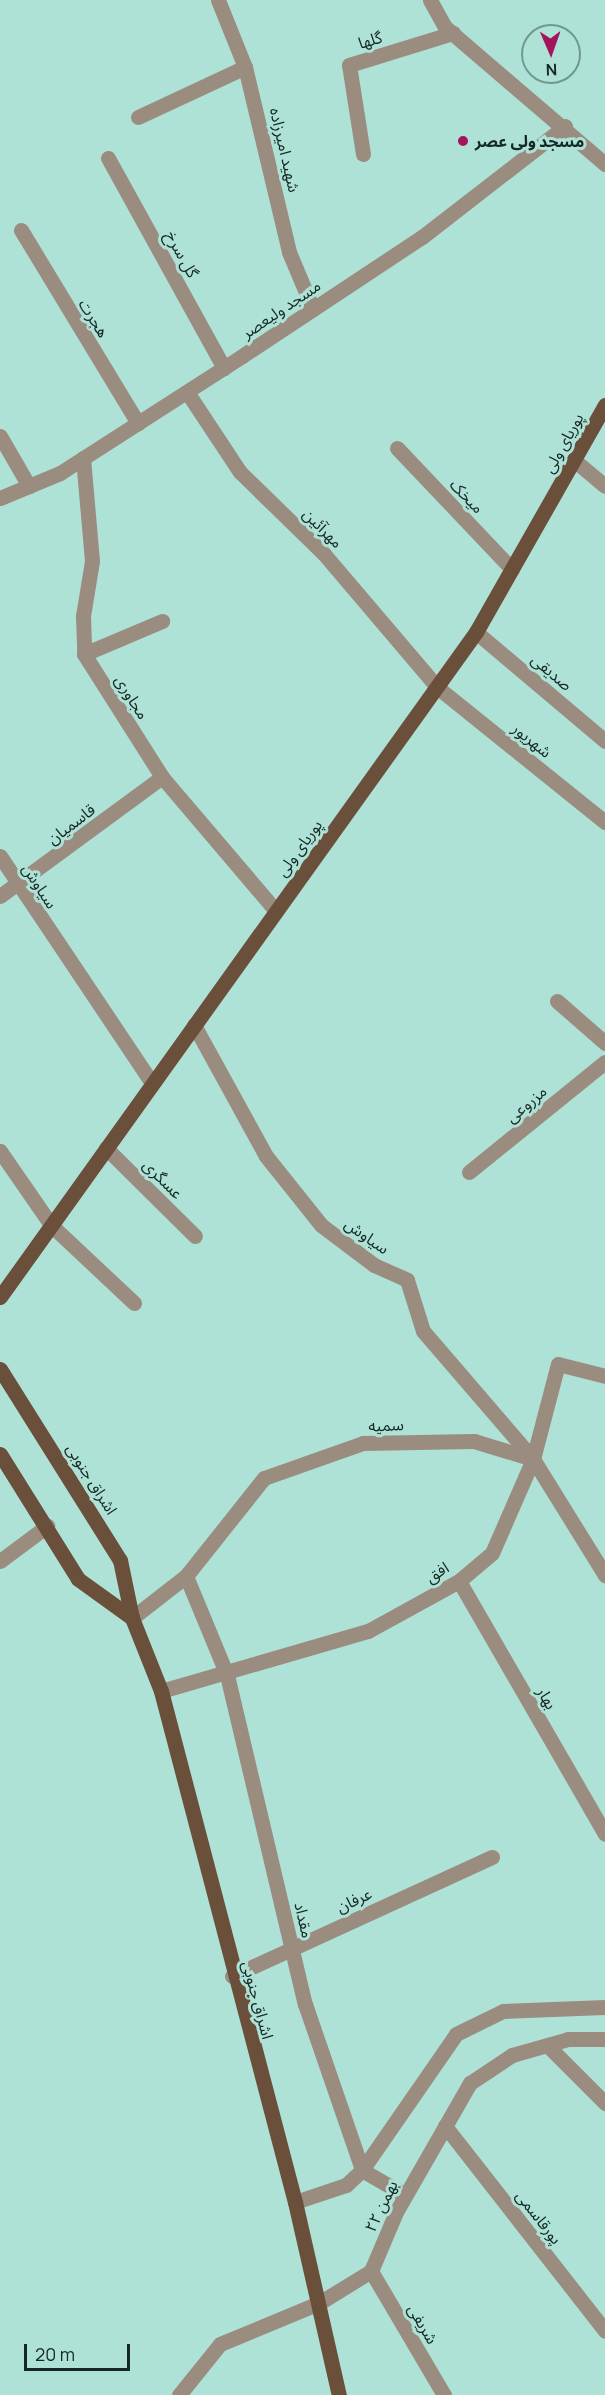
<!DOCTYPE html>
<html>
<head>
<meta charset="utf-8">
<style>
  body { margin:0 }
  #map { position:relative; width:605px; height:2395px; overflow:hidden; background:#afe2d6; font-family:Manrope,"Noto Sans Arabic",sans-serif }
  div>[style] { position:absolute }
  .minor>* { height:15px; margin:-7.5px; padding:0 7.5px; transform-origin:7.5px; border-radius:7.5px; background:#9b8c80 }
  .major>* { height:15px; margin:-7.5px; padding:0 7.5px; transform-origin:7.5px; border-radius:7.5px; background:#6a4f3b }
  .dots>* { width:16px; height:16px; translate:-50% -50%; box-sizing:border-box; border:3px solid #afe2d6; border-radius:50% }
  span { translate:-50% -50%; white-space:nowrap; text-align:center; line-height:1.15; -webkit-text-stroke:6px #afe2d6; paint-order:stroke }
  .street-label { font-size:16px; color:#142824 }
  .poi-label { font-size:16px; color:#142824; font-weight:700 }
  .left { translate:0 -50%; text-align:left }
  .north { position:absolute; left:521px; top:24px; width:60px; height:60px; box-sizing:border-box; background:#afe2d6; border:2px solid #71988f; border-radius:50%; rotate:178deg; font-size:16px; font-weight:700; line-height:24px; text-align:center; color:#142824 }
  .north::after { content:''; display:block; margin:auto; width:21px; height:27px; background:#a3145a; clip-path:polygon(50% 0,100% 100%,50% 72%,0 100%) }
  .scale { position:absolute; left:24px; top:2344px; width:106px; height:27px; box-sizing:border-box; border:3px solid #142824; border-top:0; padding-left:8px; font-size:18px; line-height:21px; white-space:nowrap; color:#142824; -webkit-text-stroke:4px #afe2d6; paint-order:stroke }
</style>
</head>
<body>
<div id="map">
  <div class="minor">
    <div style="left:218px;top:0;width:72px;rotate:68.1deg"></div>
    <div style="left:245px;top:67px;width:190px;rotate:76.6deg"></div>
    <div style="left:289px;top:252px;width:62px;rotate:67.2deg"></div>
    <div style="left:430px;top:0;width:31px;rotate:61deg"></div>
    <div style="left:445px;top:27px;width:211px;rotate:40.6deg"></div>
    <div style="left:138px;top:117px;width:118px;rotate:-25deg"></div>
    <div style="left:363px;top:154px;width:90px;rotate:-98.9deg"></div>
    <div style="left:349px;top:65px;width:109px;rotate:-17.1deg"></div>
    <div style="left:108px;top:158px;width:240px;rotate:61.1deg"></div>
    <div style="left:21px;top:230px;width:226px;rotate:58.8deg"></div>
    <div style="left:187px;top:392px;width:96px;rotate:56.5deg"></div>
    <div style="left:240px;top:472px;width:117px;rotate:44.3deg"></div>
    <div style="left:324px;top:554px;width:175px;rotate:49.6deg"></div>
    <div style="left:437px;top:687px;width:216px;rotate:38.8deg"></div>
    <div style="left:0;top:436px;width:58px;rotate:59.9deg"></div>
    <div style="left:397px;top:448px;width:167px;rotate:46.5deg"></div>
    <div style="left:83px;top:458px;width:103px;rotate:85deg"></div>
    <div style="left:92px;top:561px;width:56px;rotate:99.3deg"></div>
    <div style="left:83px;top:616px;width:38px;rotate:88deg"></div>
    <div style="left:84px;top:654px;width:146px;rotate:57.6deg"></div>
    <div style="left:162px;top:777px;width:176px;rotate:49.6deg"></div>
    <div style="left:574px;top:460px;width:40px;rotate:40deg"></div>
    <div style="left:0;top:498px;width:65px;rotate:-22.6deg"></div>
    <div style="left:60px;top:473px;width:216px;rotate:-32.7deg"></div>
    <div style="left:242px;top:356px;width:216px;rotate:-33.5deg"></div>
    <div style="left:422px;top:237px;width:181px;rotate:-37.8deg"></div>
    <div style="left:476px;top:632px;width:169px;rotate:40.2deg"></div>
    <div style="left:84px;top:654px;width:85px;rotate:-22.9deg"></div>
    <div style="left:0;top:856px;width:273px;rotate:56.2deg"></div>
    <div style="left:0;top:896px;width:201px;rotate:-36.3deg"></div>
    <div style="left:557px;top:1001px;width:64px;rotate:41.2deg"></div>
    <div style="left:194px;top:1025px;width:149px;rotate:61.2deg"></div>
    <div style="left:266px;top:1156px;width:88px;rotate:51.4deg"></div>
    <div style="left:321px;top:1225px;width:66px;rotate:37deg"></div>
    <div style="left:374px;top:1265px;width:36px;rotate:24deg"></div>
    <div style="left:407px;top:1280px;width:53px;rotate:72.6deg"></div>
    <div style="left:423px;top:1331px;width:169px;rotate:49.3deg"></div>
    <div style="left:533px;top:1459px;width:137px;rotate:58.2deg"></div>
    <div style="left:106px;top:1148px;width:125px;rotate:44.7deg"></div>
    <div style="left:0;top:1151px;width:90px;rotate:55.4deg"></div>
    <div style="left:51px;top:1225px;width:114px;rotate:43.2deg"></div>
    <div style="left:469px;top:1172px;width:175px;rotate:-39deg"></div>
    <div style="left:0;top:1561px;width:59px;rotate:-36.7deg"></div>
    <div style="left:186px;top:1576px;width:107px;rotate:67.5deg"></div>
    <div style="left:227px;top:1675px;width:338px;rotate:76.7deg"></div>
    <div style="left:305px;top:2004px;width:176px;rotate:71deg"></div>
    <div style="left:362px;top:2170px;width:50px;rotate:30.2deg"></div>
    <div style="left:459px;top:1581px;width:292px;rotate:60deg"></div>
    <div style="left:132px;top:1618px;width:68px;rotate:-37.9deg"></div>
    <div style="left:186px;top:1576px;width:125px;rotate:-51.5deg"></div>
    <div style="left:264px;top:1478px;width:105px;rotate:-19.5deg"></div>
    <div style="left:363px;top:1443px;width:111px;rotate:-1deg"></div>
    <div style="left:474px;top:1441px;width:62px;rotate:17deg"></div>
    <div style="left:161px;top:1691px;width:216px;rotate:-16.2deg"></div>
    <div style="left:368px;top:1631px;width:104px;rotate:-28.8deg"></div>
    <div style="left:459px;top:1581px;width:43px;rotate:-40.3deg"></div>
    <div style="left:492px;top:1553px;width:103px;rotate:-66.4deg"></div>
    <div style="left:533px;top:1459px;width:98px;rotate:-75.3deg"></div>
    <div style="left:558px;top:1364px;width:49px;rotate:14.3deg"></div>
    <div style="left:232px;top:1976px;width:286px;rotate:-24.6deg"></div>
    <div style="left:548px;top:2046px;width:81px;rotate:45deg"></div>
    <div style="left:445px;top:2126px;width:260px;rotate:52deg"></div>
    <div style="left:295px;top:2202px;width:54px;rotate:-18.4deg"></div>
    <div style="left:346px;top:2185px;width:22px;rotate:-43deg"></div>
    <div style="left:362px;top:2170px;width:165px;rotate:-55.3deg"></div>
    <div style="left:456px;top:2034px;width:52px;rotate:-26.1deg"></div>
    <div style="left:503px;top:2011px;width:102px;rotate:-2.2deg"></div>
    <div style="left:371px;top:2271px;width:144px;rotate:59.5deg"></div>
    <div style="left:179px;top:2395px;width:65px;rotate:-51.2deg"></div>
    <div style="left:220px;top:2344px;width:107px;rotate:-22.5deg"></div>
    <div style="left:319px;top:2303px;width:61px;rotate:-31.6deg"></div>
    <div style="left:371px;top:2271px;width:64px;rotate:-67deg"></div>
    <div style="left:396px;top:2212px;width:149px;rotate:-60.2deg"></div>
    <div style="left:470px;top:2083px;width:50px;rotate:-33.7deg"></div>
    <div style="left:512px;top:2055px;width:58px;rotate:-15.9deg"></div>
    <div style="left:568px;top:2039px;width:37px"></div>
  </div>
  <div class="major">
    <div style="left:0;top:1297px;width:818px;rotate:-54.41deg"></div>
    <div style="left:476px;top:632px;width:261px;rotate:-60.4deg"></div>
    <div style="left:0;top:1369px;width:226px;rotate:57.9deg"></div>
    <div style="left:120px;top:1560px;width:59px;rotate:78.3deg"></div>
    <div style="left:132px;top:1618px;width:79px;rotate:68.3deg"></div>
    <div style="left:161px;top:1691px;width:528px;rotate:75.31deg"></div>
    <div style="left:295px;top:2202px;width:198px;rotate:77.2deg"></div>
    <div style="left:0;top:1454px;width:147px;rotate:58deg"></div>
    <div style="left:78px;top:1579px;width:67px;rotate:35.8deg"></div>
  </div>
  <div class="dots">
    <div style="left:463px;top:141px;background:#a3145a"></div>
  </div>
  <div class="street-label">
    <span style="left:370px;top:40px;rotate:-17deg">گلها</span>
    <span style="left:285px;top:150px;rotate:77deg">شهید امیرزاده</span>
    <span style="left:182px;top:254px;rotate:61deg">گل سرخ</span>
    <span style="left:281px;top:309px;rotate:-34deg">مسجد ولیعصر</span>
    <span style="left:94px;top:318px;rotate:58deg">هجرت</span>
    <span style="left:563px;top:443px;rotate:-61deg">پوریای ولی</span>
    <span style="left:467px;top:496px;rotate:46deg">میخک</span>
    <span style="left:323px;top:528px;rotate:45deg">مهرآئین</span>
    <span style="left:552px;top:672px;rotate:40deg">صدیقی</span>
    <span style="left:132px;top:697px;rotate:58deg">مجاوری</span>
    <span style="left:532px;top:740px;rotate:39deg">شهریور</span>
    <span style="left:71px;top:824px;rotate:-37deg">قاسمیان</span>
    <span style="left:299px;top:848px;rotate:-54deg">پوریای ولی</span>
    <span style="left:40px;top:886px;rotate:57deg">سیاوش</span>
    <span style="left:526px;top:1104px;rotate:-40deg">مزروعی</span>
    <span style="left:163px;top:1179px;rotate:45deg">عسگری</span>
    <span style="left:367px;top:1236px;rotate:35deg">سیاوش</span>
    <span style="left:386px;top:1425px;rotate:-2deg">سمیه</span>
    <span style="left:92px;top:1479px;rotate:58deg">اشراق جنوبی</span>
    <span style="left:437px;top:1572px;rotate:-31deg">افق</span>
    <span style="left:547px;top:1698px;rotate:60deg">بهار</span>
    <span style="left:354px;top:1900px;rotate:-25deg">عرفان</span>
    <span style="left:304px;top:1920px;rotate:77deg">مقداد</span>
    <span style="left:258px;top:2000px;rotate:75deg">اشراق جنوبی</span>
    <span style="left:381px;top:2206px;rotate:-64deg">۲۲ بهمن</span>
    <span style="left:539px;top:2217px;rotate:52deg">پورقاسمی</span>
    <span style="left:423px;top:2324px;rotate:60deg">شریفی</span>
  </div>
  <div class="poi-label">
    <span class="left" style="left:475px;top:141px">مسجد ولی عصر</span>
  </div>
  <div class="north">N</div>
  <div class="scale">20 m</div>
</div>
</body>
</html>
